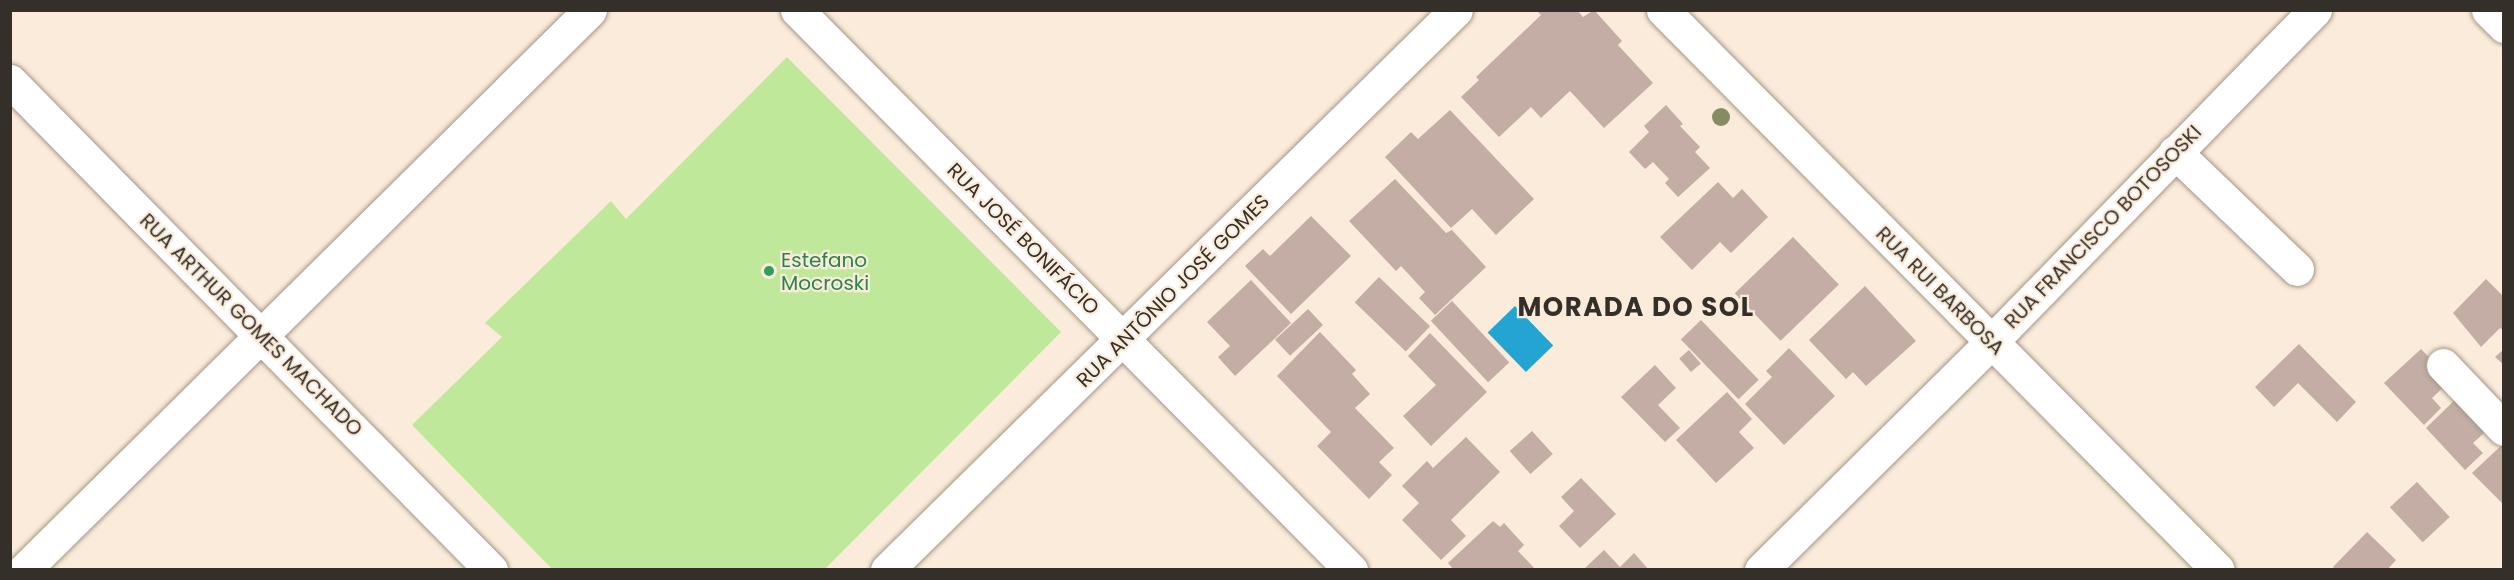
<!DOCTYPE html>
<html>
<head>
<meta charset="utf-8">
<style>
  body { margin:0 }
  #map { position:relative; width:2514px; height:580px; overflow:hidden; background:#faebda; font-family:Poppins,sans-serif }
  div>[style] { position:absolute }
  .green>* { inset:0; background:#c0e89b }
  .water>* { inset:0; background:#23a4d2; transform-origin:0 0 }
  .building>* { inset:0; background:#c3ada5; transform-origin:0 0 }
  .roads { filter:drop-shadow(0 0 2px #a49687) drop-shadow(0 0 2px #a49687) }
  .minor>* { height:33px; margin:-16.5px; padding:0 16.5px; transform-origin:16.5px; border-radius:16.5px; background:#fff }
  .trees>* { width:18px; height:18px; margin:-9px; border-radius:50%; background:#858c62 }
  .dots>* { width:16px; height:16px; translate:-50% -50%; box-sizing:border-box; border:3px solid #faebda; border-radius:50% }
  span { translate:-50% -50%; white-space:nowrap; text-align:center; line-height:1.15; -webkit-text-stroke:4.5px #faebda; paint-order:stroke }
  .street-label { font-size:20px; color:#352f29 }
  .leisure-label { font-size:20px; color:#27864d }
  .left { translate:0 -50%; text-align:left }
  .district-label { font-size:26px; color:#352f29; font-weight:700; letter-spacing:1.5px }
  .frame { position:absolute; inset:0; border:12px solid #352f29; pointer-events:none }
</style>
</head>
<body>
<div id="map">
  <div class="green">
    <div style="clip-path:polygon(787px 57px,1061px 332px,825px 569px,552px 569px,412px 425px,502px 337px,485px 323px,611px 201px,626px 219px)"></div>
  </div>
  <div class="water">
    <div style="left:1515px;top:306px;width:55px;height:38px;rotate:46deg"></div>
  </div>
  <div class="building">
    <div style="clip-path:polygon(1536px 10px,1577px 10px,1583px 17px,1594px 10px,1622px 41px,1618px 45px,1653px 83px,1604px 128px,1570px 91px,1541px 118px,1531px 107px,1499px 137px,1461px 97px,1479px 80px,1476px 77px,1541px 15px)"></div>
    <div style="clip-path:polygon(1666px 105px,1683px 124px,1680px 126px,1700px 147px,1695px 152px,1710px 168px,1678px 197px,1665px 183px,1669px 179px,1653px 162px,1645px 169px,1629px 152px,1649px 132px,1644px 126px)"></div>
    <div style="clip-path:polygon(1450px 110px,1534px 199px,1496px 235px,1472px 209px,1451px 228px,1385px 157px,1411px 132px,1418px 139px)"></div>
    <div style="clip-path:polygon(1395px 179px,1446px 233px,1452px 230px,1486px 267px,1435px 315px,1419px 298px,1425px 292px,1401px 266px,1396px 271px,1349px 221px)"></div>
    <div style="clip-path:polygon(1718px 182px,1733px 198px,1742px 189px,1768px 217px,1731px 253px,1720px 242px,1692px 270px,1660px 237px)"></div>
    <div style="clip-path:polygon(1311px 216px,1351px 256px,1291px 314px,1245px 266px,1263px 249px,1270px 256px)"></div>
    <div style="left:1793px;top:237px;width:66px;height:81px;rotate:46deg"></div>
    <div style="left:1379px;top:277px;width:71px;height:35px;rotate:44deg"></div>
    <div style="clip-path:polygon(2486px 279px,2504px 297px,2504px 331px,2500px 328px,2481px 347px,2453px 313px)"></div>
    <div style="clip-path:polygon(1251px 280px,1291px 323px,1235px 376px,1218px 357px,1230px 346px,1207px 322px)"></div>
    <div style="clip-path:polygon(1865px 286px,1916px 341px,1866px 386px,1853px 372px,1846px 379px,1809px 340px)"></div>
    <div style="left:1452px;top:301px;width:84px;height:29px;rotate:47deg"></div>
    <div style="left:1308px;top:309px;width:22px;height:45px;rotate:47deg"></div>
    <div style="left:1701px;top:320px;width:83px;height:28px;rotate:46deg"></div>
    <div style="clip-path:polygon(1320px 332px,1356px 370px,1352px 374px,1370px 394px,1355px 408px,1394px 448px,1379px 462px,1392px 475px,1369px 499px,1317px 446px,1331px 432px,1277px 376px)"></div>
    <div style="clip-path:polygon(1430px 333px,1487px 392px,1431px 446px,1403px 416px,1436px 385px,1408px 356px)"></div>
    <div style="clip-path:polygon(2299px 344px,2356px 402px,2337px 422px,2298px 383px,2274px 407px,2255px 387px)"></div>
    <div style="clip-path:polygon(1789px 348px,1835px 396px,1784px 445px,1745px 404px,1772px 377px,1766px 371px)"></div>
    <div style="clip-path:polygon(2421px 349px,2451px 380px,2432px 398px,2441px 408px,2424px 425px,2384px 383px)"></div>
    <div style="clip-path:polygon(2504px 349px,2504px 365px,2495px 357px)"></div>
    <div style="left:1689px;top:350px;width:18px;height:13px;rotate:49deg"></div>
    <div style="clip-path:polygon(1655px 365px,1676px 388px,1658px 405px,1680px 428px,1665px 442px,1621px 397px)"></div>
    <div style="clip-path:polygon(1727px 392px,1752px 419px,1739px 432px,1754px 448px,1716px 483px,1676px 440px)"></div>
    <div style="clip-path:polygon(2462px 393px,2493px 425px,2473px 443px,2483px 453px,2465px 470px,2426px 428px)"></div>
    <div style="left:1532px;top:431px;width:31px;height:30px;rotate:48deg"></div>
    <div style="clip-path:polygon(1466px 437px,1500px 472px,1451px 520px,1466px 536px,1441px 560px,1402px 520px,1419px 503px,1402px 486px,1427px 461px,1433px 468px)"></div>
    <div style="clip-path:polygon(2504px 443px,2504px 505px,2472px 473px)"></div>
    <div style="clip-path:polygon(1581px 478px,1616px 514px,1580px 548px,1559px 526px,1574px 511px,1561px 497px)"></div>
    <div style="left:2417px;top:482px;width:48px;height:37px;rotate:47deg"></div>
    <div style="clip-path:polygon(1493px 521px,1500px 527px,1504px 523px,1524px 545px,1518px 551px,1536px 570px,1454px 570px,1448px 563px)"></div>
    <div style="clip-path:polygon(2367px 532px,2396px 560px,2387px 570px,2336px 570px,2333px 567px)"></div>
    <div style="clip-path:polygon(1604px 550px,1620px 567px,1634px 553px,1649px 570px,1583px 570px)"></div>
  </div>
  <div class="roads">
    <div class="minor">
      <div style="left:797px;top:10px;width:788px;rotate:45.31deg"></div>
      <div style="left:1663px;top:10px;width:788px;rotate:45.26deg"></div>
      <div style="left:2488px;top:10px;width:23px;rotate:45deg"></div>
      <div style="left:10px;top:81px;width:686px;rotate:45.47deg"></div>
      <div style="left:2175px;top:152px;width:169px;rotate:43.8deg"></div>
      <div style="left:2443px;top:365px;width:88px;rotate:46.4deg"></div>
      <div style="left:24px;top:570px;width:796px;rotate:-44.69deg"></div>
      <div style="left:887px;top:570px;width:798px;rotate:-44.54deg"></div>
      <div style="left:1761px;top:570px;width:324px;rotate:-44.7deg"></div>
      <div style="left:1991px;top:342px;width:464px;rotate:-45.7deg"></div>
    </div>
  </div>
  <div class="trees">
    <div style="left:1721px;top:117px"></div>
  </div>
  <div class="dots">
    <div style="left:769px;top:271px;background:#2e9e5b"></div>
  </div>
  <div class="street-label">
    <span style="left:2103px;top:227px;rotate:-46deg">RUA FRANCISCO BOTOSOSKI</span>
    <span style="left:1023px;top:239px;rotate:45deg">RUA JOSÉ BONIFÁCIO</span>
    <span style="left:1173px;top:291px;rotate:-45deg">RUA ANTÔNIO JOSÉ GOMES</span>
    <span style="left:1940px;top:291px;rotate:45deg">RUA RUI BARBOSA</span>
    <span style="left:251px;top:325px;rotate:45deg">RUA ARTHUR GOMES MACHADO</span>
  </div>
  <div class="leisure-label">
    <span class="left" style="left:781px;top:272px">Estefano<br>Mocroski</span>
  </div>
  <div class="district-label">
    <span style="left:1636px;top:308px">MORADA DO SOL</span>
  </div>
  <div class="frame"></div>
</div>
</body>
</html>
